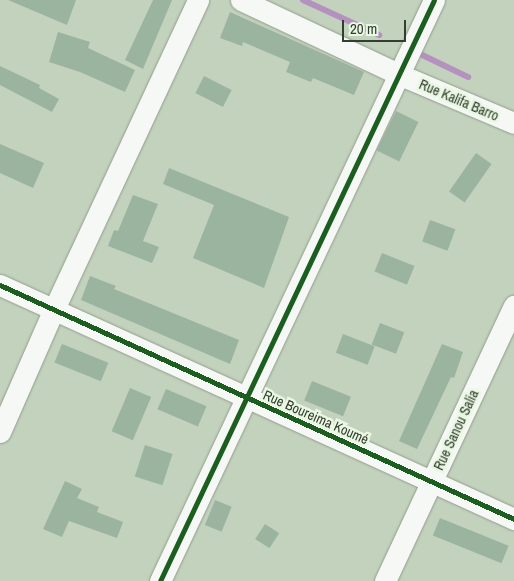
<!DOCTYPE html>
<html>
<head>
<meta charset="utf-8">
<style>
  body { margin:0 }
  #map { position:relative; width:514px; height:581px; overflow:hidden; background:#c3d2bd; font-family:"Archivo Narrow",sans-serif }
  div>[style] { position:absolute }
  .stream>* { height:6px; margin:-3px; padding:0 3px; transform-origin:3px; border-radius:3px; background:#b492c0 }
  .building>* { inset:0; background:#9bb4a0; transform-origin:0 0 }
  .roads { filter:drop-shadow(0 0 1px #929d8d) drop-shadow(0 0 1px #929d8d) }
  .street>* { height:21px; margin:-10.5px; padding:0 10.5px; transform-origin:10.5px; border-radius:10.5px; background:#f6f8f5 }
  .cycleway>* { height:5px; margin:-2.5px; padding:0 2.5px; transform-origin:2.5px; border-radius:2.5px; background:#1b5e20 }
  span { translate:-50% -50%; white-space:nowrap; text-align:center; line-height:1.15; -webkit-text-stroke:5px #e9f7e3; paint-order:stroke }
  .street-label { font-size:14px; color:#333e2e }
  .scale { position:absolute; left:342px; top:20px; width:64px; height:22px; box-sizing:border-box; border:2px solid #333e2e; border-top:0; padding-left:6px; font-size:15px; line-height:18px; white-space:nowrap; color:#333e2e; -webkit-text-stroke:4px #e9f7e3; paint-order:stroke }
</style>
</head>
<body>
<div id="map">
  <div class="stream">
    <div style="left:303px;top:0;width:84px;rotate:24.7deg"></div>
    <div style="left:416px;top:52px;width:58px;rotate:25.7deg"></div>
  </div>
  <div class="building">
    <div style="clip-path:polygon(8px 0,76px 0,67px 25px)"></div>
    <div style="clip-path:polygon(153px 0,172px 0,143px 69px,125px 60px)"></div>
    <div style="clip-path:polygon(230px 12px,364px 72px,354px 95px,313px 78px,311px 82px,286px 72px,290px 62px,243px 42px,242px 46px,220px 38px)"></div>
    <div style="clip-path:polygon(58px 32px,90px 42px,88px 48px,135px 70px,125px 92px,80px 72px,49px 62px)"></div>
    <div style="clip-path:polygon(0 66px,40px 85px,39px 88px,59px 99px,52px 112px,0 85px)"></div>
    <div style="left:204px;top:76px;width:31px;height:19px;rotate:27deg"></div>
    <div style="left:396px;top:111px;width:25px;height:44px;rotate:26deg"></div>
    <div style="clip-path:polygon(0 144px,44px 163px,33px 188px,0 173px)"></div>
    <div style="left:476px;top:153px;width:19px;height:47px;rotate:35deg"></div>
    <div style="clip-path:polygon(169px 168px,289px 217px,264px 288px,193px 258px,214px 205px,163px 184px)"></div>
    <div style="clip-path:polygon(133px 195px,158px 204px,143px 241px,159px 247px,152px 263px,108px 246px,114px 230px,118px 231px)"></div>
    <div style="left:430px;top:220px;width:27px;height:23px;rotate:20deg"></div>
    <div style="left:382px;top:253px;width:35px;height:20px;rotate:22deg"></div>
    <div style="clip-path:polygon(90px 276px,116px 286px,114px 289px,239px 340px,230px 364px,81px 300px)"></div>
    <div style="left:380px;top:323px;width:26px;height:23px;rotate:21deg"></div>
    <div style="left:343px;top:334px;width:34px;height:20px;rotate:21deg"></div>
    <div style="left:62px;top:344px;width:50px;height:20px;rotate:22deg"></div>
    <div style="clip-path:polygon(442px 344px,463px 352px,454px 378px,451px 377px,417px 449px,399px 441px)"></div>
    <div style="left:312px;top:381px;width:42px;height:21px;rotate:22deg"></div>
    <div style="left:130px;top:388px;width:23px;height:47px;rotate:23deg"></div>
    <div style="left:166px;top:389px;width:44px;height:22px;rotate:23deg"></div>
    <div style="left:145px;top:445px;width:29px;height:33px;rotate:18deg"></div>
    <div style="clip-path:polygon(65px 481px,82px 489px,77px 498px,99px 507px,97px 512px,123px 522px,117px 538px,69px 521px,62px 537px,43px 529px)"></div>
    <div style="left:215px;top:500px;width:18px;height:27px;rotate:22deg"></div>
    <div style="left:440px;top:518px;width:74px;height:19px;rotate:22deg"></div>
    <div style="left:265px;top:524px;width:17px;height:18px;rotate:33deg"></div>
  </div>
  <div class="roads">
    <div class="street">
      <div style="left:241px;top:0;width:174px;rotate:25.2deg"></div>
      <div style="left:398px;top:74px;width:126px;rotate:22.9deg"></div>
      <div style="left:0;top:285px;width:565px;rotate:24.48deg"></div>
      <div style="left:0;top:432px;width:134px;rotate:-66.3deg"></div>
      <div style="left:54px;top:309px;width:341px;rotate:-65deg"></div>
      <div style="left:160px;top:581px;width:642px;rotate:-64.75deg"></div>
      <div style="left:385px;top:581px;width:304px;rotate:-64.9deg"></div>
    </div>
  </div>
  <div class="cycleway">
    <div style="left:0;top:285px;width:565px;rotate:24.48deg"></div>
    <div style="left:160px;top:581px;width:642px;rotate:-64.75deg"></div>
  </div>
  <div class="street-label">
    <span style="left:459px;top:100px;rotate:23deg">Rue Kalifa Barro</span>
    <span style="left:316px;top:417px;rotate:24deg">Rue Boureima Koumé</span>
    <span style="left:456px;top:430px;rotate:-65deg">Rue Sanou Salia</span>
  </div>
  <div class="scale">20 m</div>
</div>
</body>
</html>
